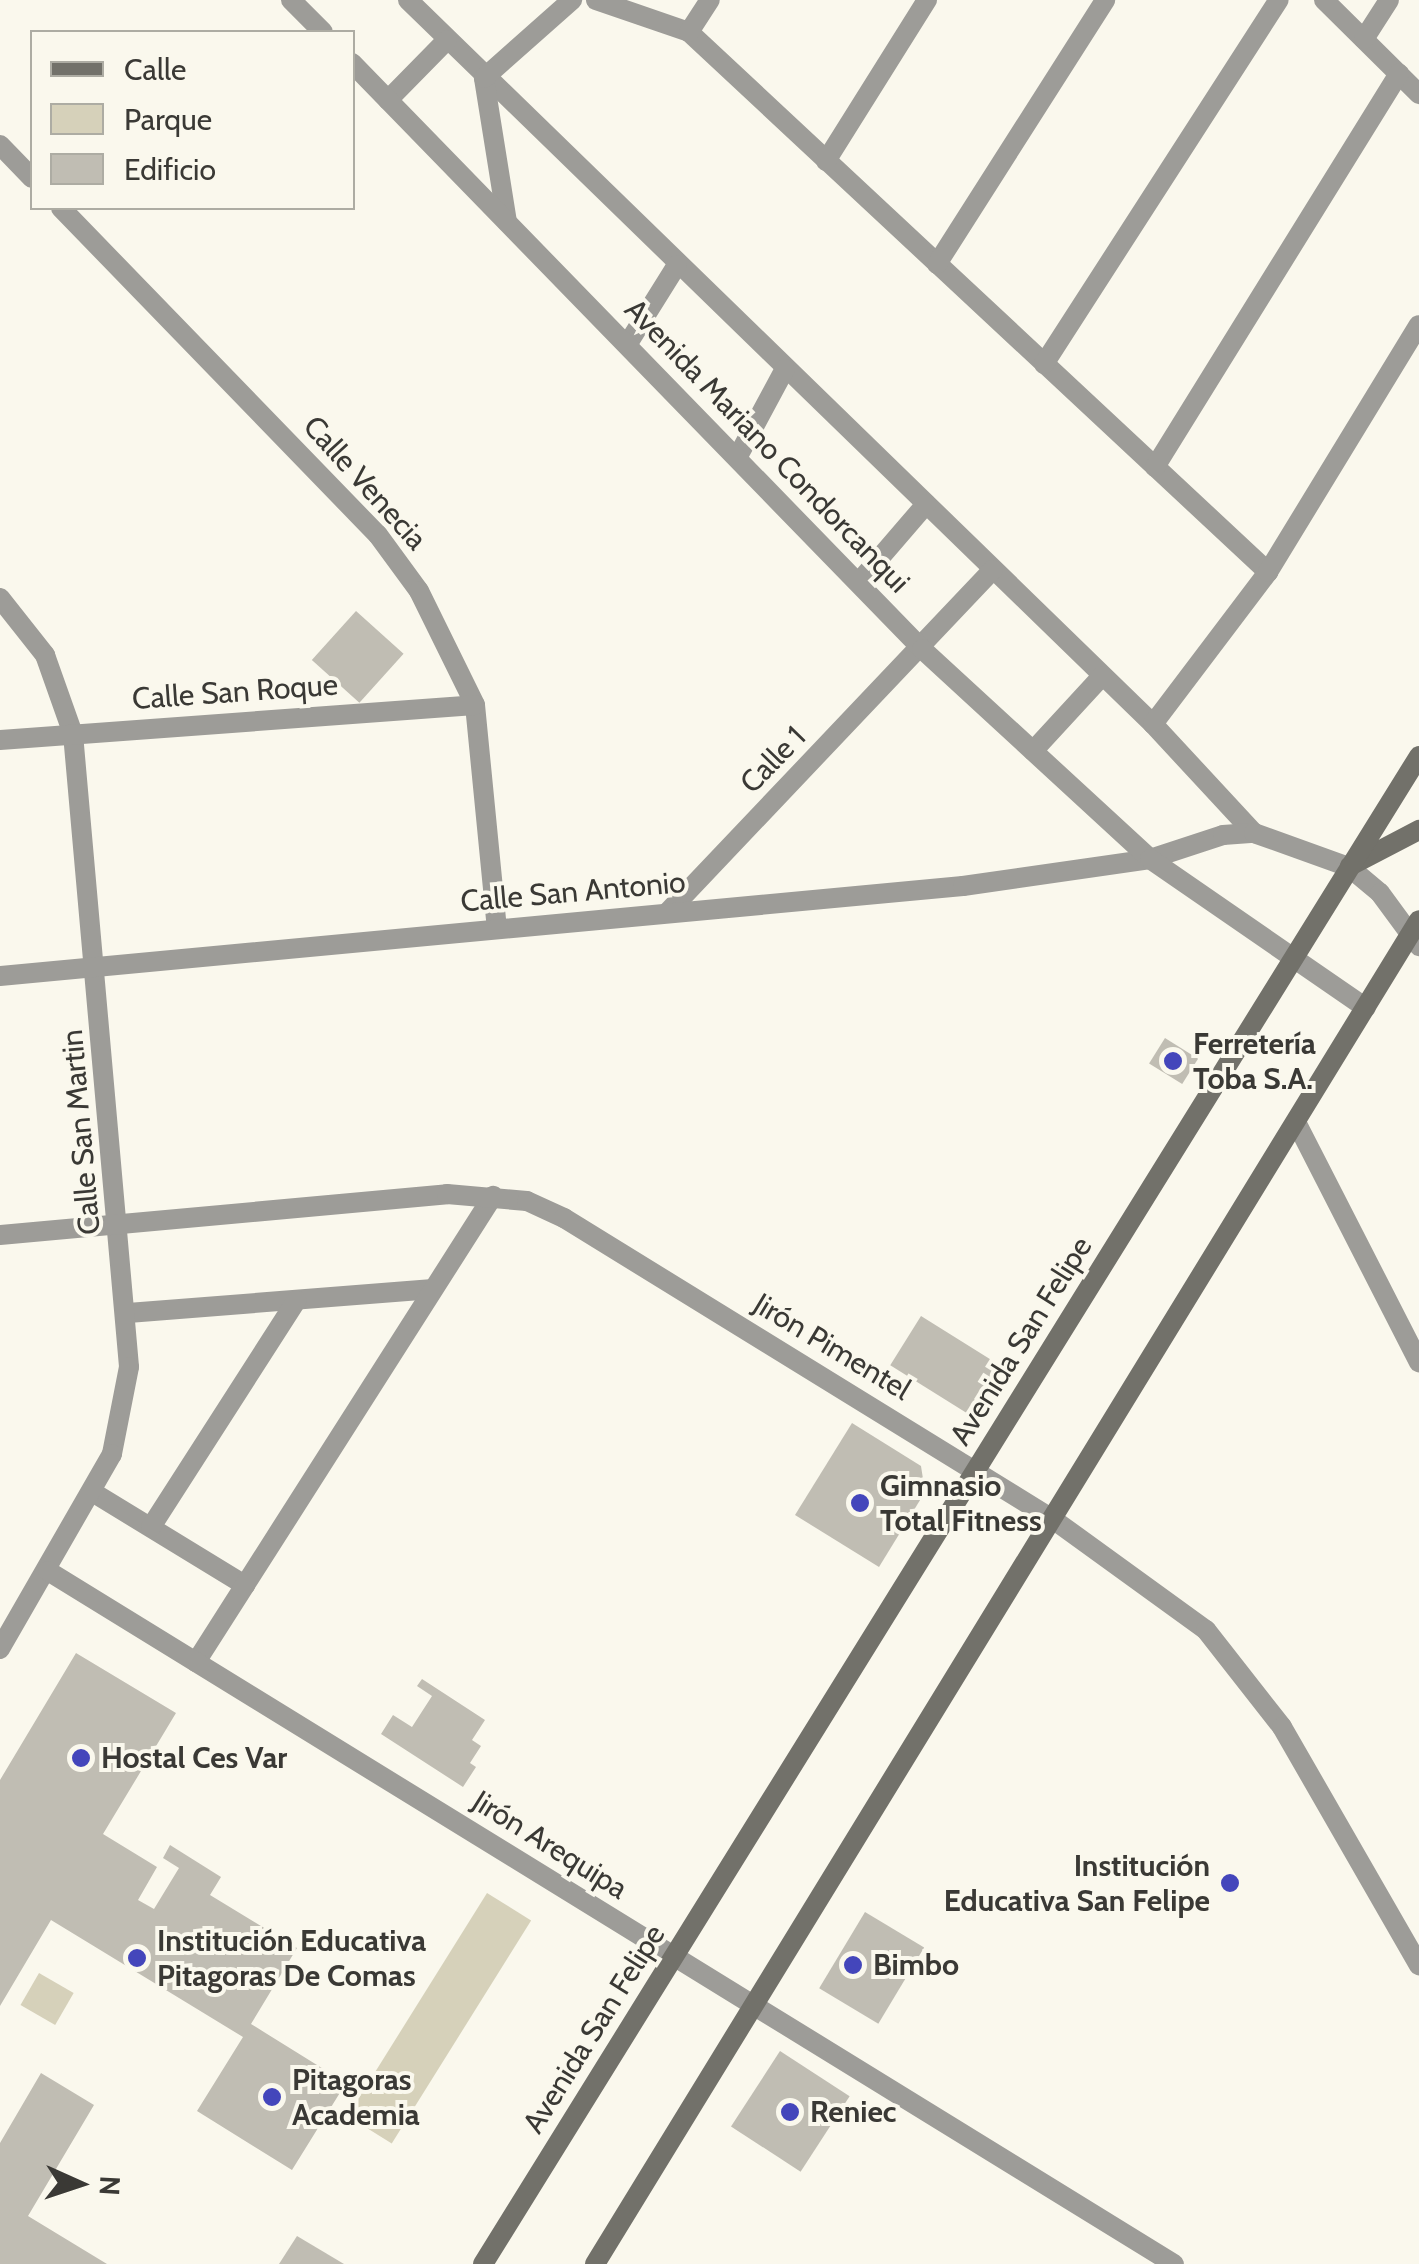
<!DOCTYPE html>
<html>
<head>
<meta charset="utf-8">
<style>
  body { margin:0 }
  #map { position:relative; width:1419px; height:2264px; overflow:hidden; background:#faf8ed; font-family:Cabin,sans-serif }
  div>[style] { position:absolute }
  .green>* { inset:0; background:#d6d1ba; transform-origin:0 0 }
  .building>* { inset:0; background:#c0bdb3; transform-origin:0 0 }
  .service>* { height:20px; margin:-10px; padding:0 10px; transform-origin:10px; border-radius:10px; background:#9d9c98 }
  .minor>* { height:20px; margin:-10px; padding:0 10px; transform-origin:10px; border-radius:10px; background:#9d9c98 }
  .tertiary>* { height:20px; margin:-10px; padding:0 10px; transform-origin:10px; border-radius:10px; background:#9d9c98 }
  .secondary>* { height:20px; margin:-10px; padding:0 10px; transform-origin:10px; border-radius:10px; background:#72716a }
  .dots>* { width:28px; height:28px; translate:-50% -50%; box-sizing:border-box; border:5px solid #faf8ed; border-radius:50% }
  span { translate:-50% -50%; white-space:nowrap; text-align:center; line-height:1.15; -webkit-text-stroke:8px #faf8ed; paint-order:stroke }
  .street-label { font-size:30px; color:#3a3935 }
  .poi-label { font-size:30px; color:#3a3935; font-weight:700 }
  .left { translate:0 -50%; text-align:left }
  .right { translate:-100% -50%; text-align:right }
  .legend { position:absolute; left:30px; top:30px; width:325px; height:180px; box-sizing:border-box; background:#faf8ed; border:2px solid #adaca3; margin:0; padding:12px 18px; list-style:none; font-size:30px; color:#3a3935 }
  .legend li { display:flex; align-items:center; gap:20px; height:50px }
  .legend b { width:50px; border:2px solid #adaca3 }
  .north { position:absolute; left:30px; top:2134px; width:100px; height:100px; -webkit-text-stroke:8px #faf8ed; paint-order:stroke; rotate:93deg; font-size:28px; font-weight:700; line-height:40px; text-align:center; color:#3a3935 }
  .north::after { content:''; display:block; margin:auto; width:35px; height:45px; background:#3a3935; clip-path:polygon(50% 0,100% 100%,50% 72%,0 100%) }
</style>
</head>
<body>
<div id="map">
  <div class="green">
    <div style="left:487px;top:1893px;width:52px;height:263px;rotate:32deg"></div>
    <div style="left:39px;top:1973px;width:40px;height:37px;rotate:30deg"></div>
  </div>
  <div class="building">
    <div style="left:356px;top:611px;width:64px;height:66px;rotate:42deg"></div>
    <div style="left:1165px;top:1038px;width:39px;height:30px;rotate:32deg"></div>
    <div style="left:921px;top:1316px;width:92px;height:58px;rotate:32deg"></div>
    <div style="clip-path:polygon(852px 1423px,921px 1466px,925px 1492px,879px 1567px,795px 1515px)"></div>
    <div style="clip-path:polygon(76px 1653px,176px 1713px,103px 1834px,157px 1867px,138px 1900px,154px 1909px,179px 1868px,163px 1858px,170px 1845px,221px 1877px,210px 1895px,297px 1948px,251px 2024px,346px 2083px,292px 2170px,197px 2111px,243px 2037px,51px 1920px,0 2006px,0 1780px)"></div>
    <div style="clip-path:polygon(422px 1679px,485px 1720px,472px 1740px,481px 1746px,470px 1763px,476px 1767px,463px 1787px,381px 1734px,393px 1715px,412px 1727px,432px 1696px,417px 1686px)"></div>
    <div style="left:865px;top:1912px;width:69px;height:89px;rotate:31deg"></div>
    <div style="left:780px;top:2051px;width:83px;height:90px;rotate:33deg"></div>
    <div style="clip-path:polygon(41px 2073px,94px 2105px,28px 2216px,107px 2264px,0 2264px,0 2143px)"></div>
    <div style="clip-path:polygon(297px 2236px,344px 2264px,279px 2264px)"></div>
  </div>
  <div class="service">
    <div style="left:128px;top:1313px;width:306px;rotate:-4.5deg"></div>
    <div style="left:94px;top:1493px;width:177px;rotate:31.4deg"></div>
    <div style="left:151px;top:1527px;width:269px;rotate:-57.3deg"></div>
    <div style="left:196px;top:1662px;width:553px;rotate:-57.49deg"></div>
  </div>
  <div class="minor">
    <div style="left:408px;top:0;width:1039px;rotate:44.18deg"></div>
    <div style="left:1153px;top:724px;width:149px;rotate:47.2deg"></div>
    <div style="left:596px;top:0;width:98px;rotate:19deg"></div>
    <div style="left:689px;top:32px;width:792px;rotate:43deg"></div>
    <div style="left:1324px;top:0;width:134px;rotate:44.7deg"></div>
    <div style="left:689px;top:32px;width:38px;rotate:-57deg"></div>
    <div style="left:1364px;top:39px;width:46px;rotate:-57.3deg"></div>
    <div style="left:388px;top:100px;width:84px;rotate:-45.5deg"></div>
    <div style="left:0;top:145px;width:46px;rotate:45.9deg"></div>
    <div style="left:826px;top:161px;width:190px;rotate:-57.9deg"></div>
    <div style="left:61px;top:208px;width:455px;rotate:45.9deg"></div>
    <div style="left:378px;top:535px;width:69px;rotate:53.8deg"></div>
    <div style="left:419px;top:591px;width:127px;rotate:63.8deg"></div>
    <div style="left:475px;top:705px;width:225px;rotate:84.4deg"></div>
    <div style="left:507px;top:222px;width:146px;rotate:-99.1deg"></div>
    <div style="left:484px;top:78px;width:118px;rotate:-41.6deg"></div>
    <div style="left:937px;top:264px;width:313px;rotate:-57.5deg"></div>
    <div style="left:627px;top:345px;width:94px;rotate:-58deg"></div>
    <div style="left:1044px;top:364px;width:433px;rotate:-57.2deg"></div>
    <div style="left:737px;top:458px;width:101px;rotate:-61.7deg"></div>
    <div style="left:1155px;top:467px;width:463px;rotate:-58.2deg"></div>
    <div style="left:859px;top:582px;width:103px;rotate:-49.3deg"></div>
    <div style="left:0;top:598px;width:73px;rotate:51.7deg"></div>
    <div style="left:45px;top:655px;width:84px;rotate:70.5deg"></div>
    <div style="left:73px;top:734px;width:635px;rotate:84.94deg"></div>
    <div style="left:129px;top:1367px;width:89px;rotate:101.1deg"></div>
    <div style="left:112px;top:1454px;width:225px;rotate:119.9deg"></div>
    <div style="left:1153px;top:724px;width:191px;rotate:-52.9deg"></div>
    <div style="left:1268px;top:572px;width:289px;rotate:-58.6deg"></div>
    <div style="left:0;top:740px;width:476px;rotate:-4.2deg"></div>
    <div style="left:1033px;top:751px;width:102px;rotate:-47.4deg"></div>
    <div style="left:667px;top:913px;width:473px;rotate:-46.5deg"></div>
    <div style="left:0;top:976px;width:967px;rotate:-5.34deg"></div>
    <div style="left:963px;top:886px;width:189px;rotate:-8.2deg"></div>
    <div style="left:1150px;top:859px;width:77px;rotate:-18.2deg"></div>
    <div style="left:1223px;top:835px;width:31px;rotate:-4deg"></div>
    <div style="left:1254px;top:833px;width:101px;rotate:19.7deg"></div>
    <div style="left:1349px;top:867px;width:40px;rotate:40deg"></div>
    <div style="left:1380px;top:893px;width:66px;rotate:53.7deg"></div>
    <div style="left:1296px;top:1122px;width:270px;rotate:62.9deg"></div>
    <div style="left:0;top:1235px;width:449px;rotate:-5.2deg"></div>
    <div style="left:447px;top:1194px;width:80px;rotate:5deg"></div>
    <div style="left:527px;top:1201px;width:41px;rotate:24.7deg"></div>
    <div style="left:564px;top:1218px;width:576px;rotate:31.65deg"></div>
    <div style="left:1054px;top:1520px;width:188px;rotate:35.9deg"></div>
    <div style="left:1206px;top:1630px;width:123px;rotate:51.9deg"></div>
    <div style="left:1282px;top:1727px;width:275px;rotate:60.1deg"></div>
    <div style="left:48px;top:1571px;width:1322px;rotate:31.61deg"></div>
  </div>
  <div class="tertiary">
    <div style="left:291px;top:0;width:45px;rotate:45deg"></div>
    <div style="left:352px;top:63px;width:817px;rotate:45.79deg"></div>
    <div style="left:922px;top:649px;width:310px;rotate:42.6deg"></div>
    <div style="left:1150px;top:859px;width:262px;rotate:34.6deg"></div>
  </div>
  <div class="secondary">
    <div style="left:1350px;top:866px;width:78px;rotate:-27.6deg"></div>
    <div style="left:483px;top:2264px;width:1775px;rotate:-58.17deg"></div>
    <div style="left:595px;top:2264px;width:1576px;rotate:-58.49deg"></div>
  </div>
  <div class="dots">
    <div style="left:1173px;top:1061px;background:#4446bb"></div>
    <div style="left:860px;top:1503px;background:#4446bb"></div>
    <div style="left:81px;top:1758px;background:#4446bb"></div>
    <div style="left:1230px;top:1883px;background:#4446bb"></div>
    <div style="left:137px;top:1958px;background:#4446bb"></div>
    <div style="left:853px;top:1965px;background:#4446bb"></div>
    <div style="left:272px;top:2097px;background:#4446bb"></div>
    <div style="left:790px;top:2112px;background:#4446bb"></div>
  </div>
  <div class="street-label">
    <span style="left:767px;top:446px;rotate:46deg">Avenida Mariano Condorcanqui</span>
    <span style="left:365px;top:483px;rotate:48deg">Calle Venecia</span>
    <span style="left:235px;top:692px;rotate:-4deg">Calle San Roque</span>
    <span style="left:773px;top:760px;rotate:-46deg">Calle 1</span>
    <span style="left:573px;top:892px;rotate:-5deg">Calle San Antonio</span>
    <span style="left:81px;top:1132px;rotate:-95deg">Calle San Martin</span>
    <span style="left:1021px;top:1341px;rotate:-58deg">Avenida San Felipe</span>
    <span style="left:832px;top:1347px;rotate:31deg">Jirón Pimentel</span>
    <span style="left:550px;top:1845px;rotate:32deg">Jirón Arequipa</span>
    <span style="left:594px;top:2029px;rotate:-58deg">Avenida San Felipe</span>
  </div>
  <div class="poi-label">
    <span class="left" style="left:1193px;top:1061px">Ferretería<br>Toba S.A.</span>
    <span class="left" style="left:880px;top:1503px">Gimnasio<br>Total Fitness</span>
    <span class="left" style="left:101px;top:1758px">Hostal Ces Var</span>
    <span class="right" style="left:1210px;top:1883px">Institución<br>Educativa San Felipe</span>
    <span class="left" style="left:157px;top:1958px">Institución Educativa<br>Pitagoras De Comas</span>
    <span class="left" style="left:873px;top:1965px">Bimbo</span>
    <span class="left" style="left:292px;top:2097px">Pitagoras<br>Academia</span>
    <span class="left" style="left:810px;top:2112px">Reniec</span>
  </div>
  <ul class="legend">
  <li><b style="height:12px;background:#72716a"></b>Calle</li>
  <li><b style="height:28px;background:#d6d1ba"></b>Parque</li>
  <li><b style="height:28px;background:#c0bdb3"></b>Edificio</li>
  </ul>
  <div class="north">N</div>
</div>
</body>
</html>
